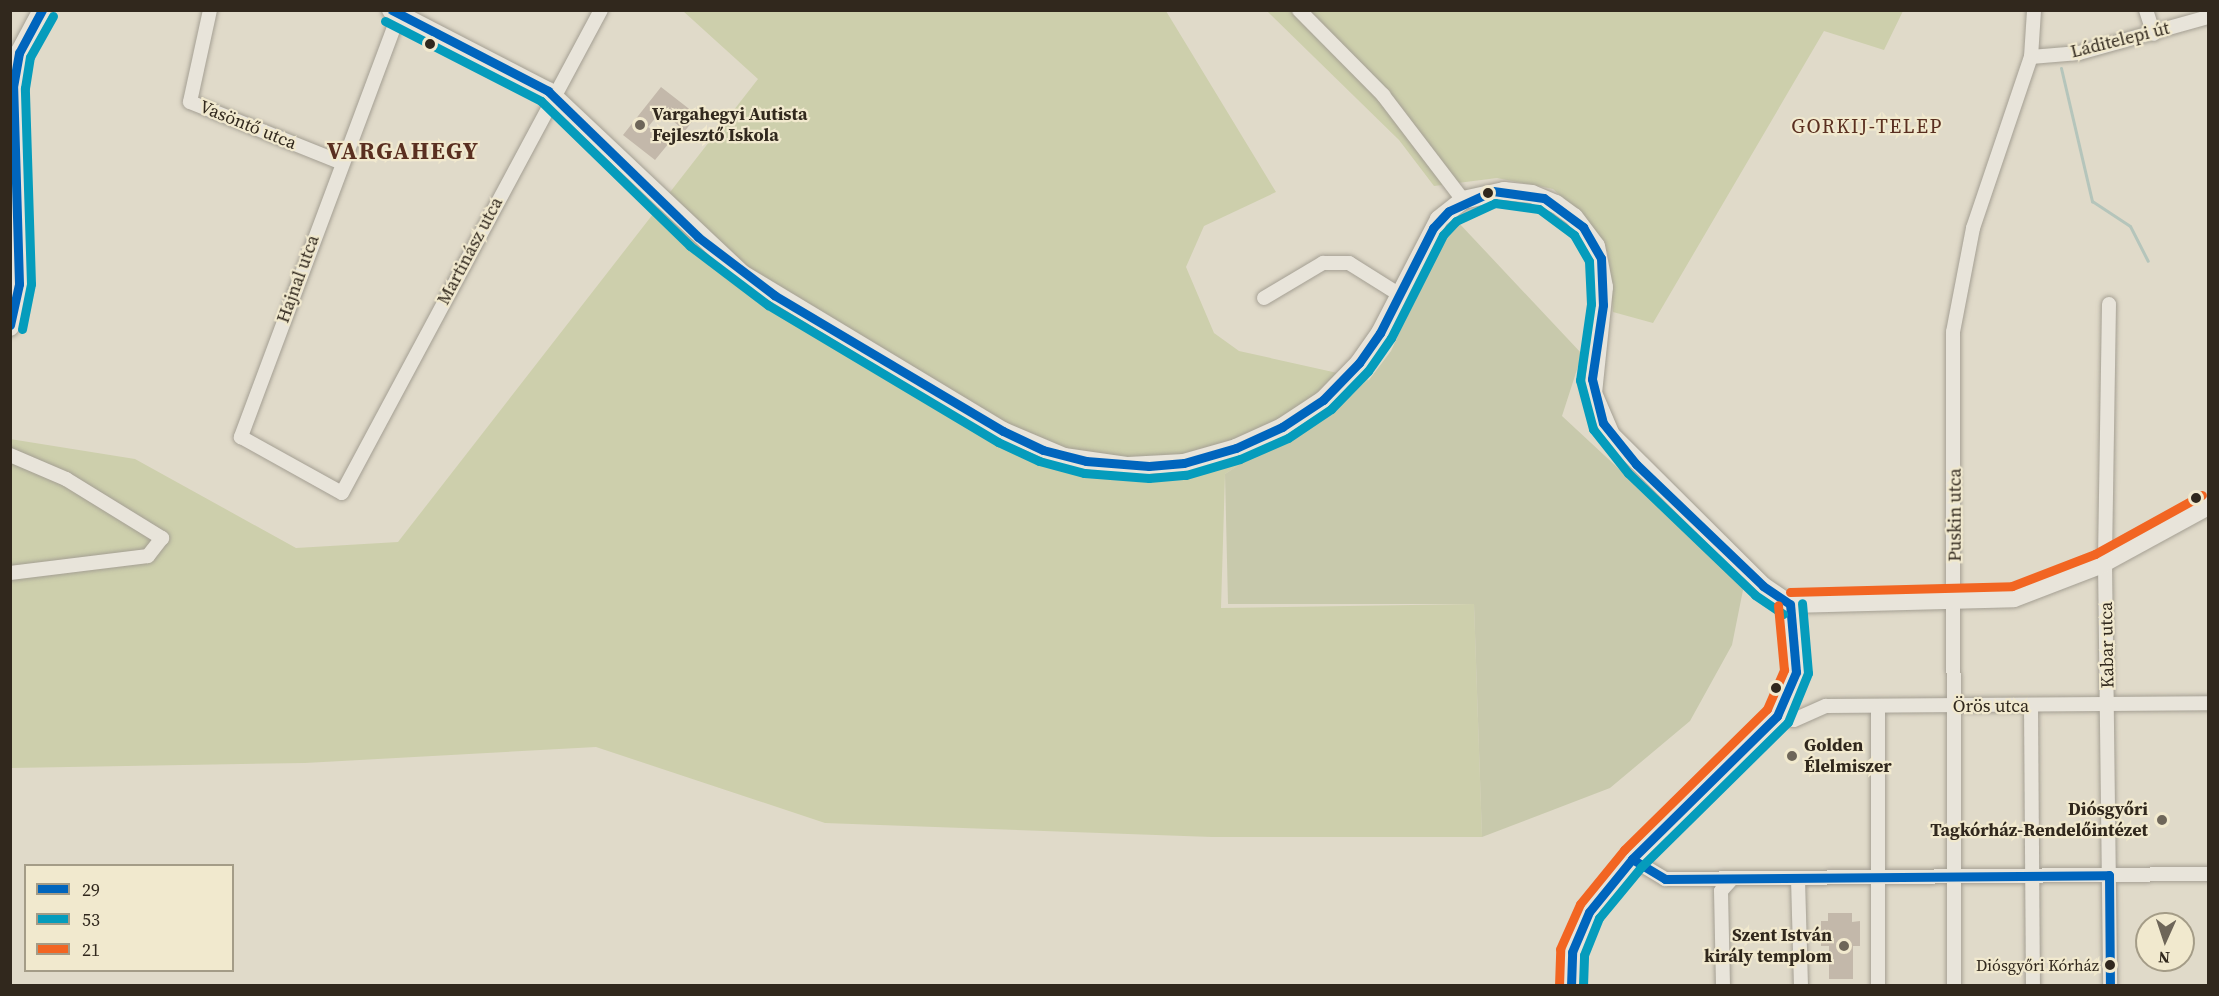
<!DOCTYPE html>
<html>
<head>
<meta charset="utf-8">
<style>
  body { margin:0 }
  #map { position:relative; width:2219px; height:996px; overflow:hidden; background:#e0dac9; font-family:"Source Serif 4",serif }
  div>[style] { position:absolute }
  .green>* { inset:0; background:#cdcfac }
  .cemetery>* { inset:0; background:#c8c9ac }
  .stream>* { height:3px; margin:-1.5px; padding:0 1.5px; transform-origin:1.5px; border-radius:1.5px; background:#b5c5bb }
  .building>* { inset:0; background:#c3b8aa }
  .roads { filter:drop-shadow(0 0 2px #a49f93) drop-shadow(0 0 2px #a49f93) }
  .street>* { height:14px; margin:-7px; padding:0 7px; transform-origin:7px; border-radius:7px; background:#e8e4da }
  .secondary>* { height:18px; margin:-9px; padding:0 9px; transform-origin:9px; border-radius:9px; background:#e8e4da }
  .bus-1>* { height:9px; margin:-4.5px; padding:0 4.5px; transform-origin:4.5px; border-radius:4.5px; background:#0065bd }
  .bus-2>* { height:9px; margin:-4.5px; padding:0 4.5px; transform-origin:4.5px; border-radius:4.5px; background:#059cbc }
  .bus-3>* { height:9px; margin:-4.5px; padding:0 4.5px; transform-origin:4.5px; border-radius:4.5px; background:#f26522 }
  .dots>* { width:16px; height:16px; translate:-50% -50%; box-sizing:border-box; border:3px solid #f1e9ce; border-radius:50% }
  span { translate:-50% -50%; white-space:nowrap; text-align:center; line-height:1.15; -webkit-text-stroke:4.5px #f1e9ce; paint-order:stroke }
  .bus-label { font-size:16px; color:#31281d }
  .right { translate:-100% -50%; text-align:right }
  .street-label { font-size:18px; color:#31281d }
  .poi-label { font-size:18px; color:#31281d; font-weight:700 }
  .left { translate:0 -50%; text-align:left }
  .neighbourhood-label { font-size:20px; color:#5a2f20; letter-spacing:1.5px }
  .district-label { font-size:24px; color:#5a2f20; font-weight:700; letter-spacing:1.5px }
  .frame { position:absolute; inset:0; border:12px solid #31281d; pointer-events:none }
  .legend { position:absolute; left:24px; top:864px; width:210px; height:108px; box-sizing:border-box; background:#f1e9ce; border:2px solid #a49c87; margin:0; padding:8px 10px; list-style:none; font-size:18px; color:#31281d }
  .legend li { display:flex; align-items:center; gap:12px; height:30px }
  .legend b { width:30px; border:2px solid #a49c87 }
  .north { position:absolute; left:2135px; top:912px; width:60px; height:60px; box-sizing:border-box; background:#f1e9ce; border:2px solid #a49c87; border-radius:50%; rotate:183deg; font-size:16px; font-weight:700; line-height:24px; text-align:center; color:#31281d }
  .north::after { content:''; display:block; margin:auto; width:21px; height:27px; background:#6e6659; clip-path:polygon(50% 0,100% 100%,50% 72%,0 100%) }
</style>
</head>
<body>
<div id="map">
  <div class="green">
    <div style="clip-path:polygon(683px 11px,1166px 11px,1276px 192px,1204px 226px,1186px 267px,1214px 333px,1239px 351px,1369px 380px,1225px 474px,1221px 608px,1474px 604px,1482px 837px,1212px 837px,825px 823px,596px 747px,305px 763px,11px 768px,10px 439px,135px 459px,296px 548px,398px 542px,758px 79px)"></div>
    <div style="clip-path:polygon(1267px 11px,1903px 10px,1903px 11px,1884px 50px,1824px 31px,1653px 323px,1613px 312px,1608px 253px,1584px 217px,1553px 189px,1497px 178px,1434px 186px,1399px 140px)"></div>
  </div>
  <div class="cemetery">
    <div style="clip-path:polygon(1457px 221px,1582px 354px,1562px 416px,1744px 585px,1732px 645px,1690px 721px,1610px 788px,1482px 837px,1474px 604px,1228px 604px,1225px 474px,1369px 380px,1391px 351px,1432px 261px)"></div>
  </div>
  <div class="stream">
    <div style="left:2061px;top:68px;width:137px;rotate:76.9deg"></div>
    <div style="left:2092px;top:201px;width:45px;rotate:33.3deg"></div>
    <div style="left:2130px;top:226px;width:39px;rotate:63deg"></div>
  </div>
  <div class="building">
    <div style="clip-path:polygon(661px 87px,697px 115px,685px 131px,661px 111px,648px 127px,669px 143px,655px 160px,623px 135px)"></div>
    <div style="clip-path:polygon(1828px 913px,1852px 913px,1852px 922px,1860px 921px,1860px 946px,1853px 946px,1853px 979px,1829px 979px,1829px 946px,1821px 946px,1821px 921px,1828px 921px)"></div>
  </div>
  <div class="roads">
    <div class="street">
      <div style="left:210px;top:10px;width:94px;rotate:102.3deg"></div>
      <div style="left:190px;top:102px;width:162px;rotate:21.8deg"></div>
      <div style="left:1299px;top:10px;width:120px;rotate:45.3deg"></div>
      <div style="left:1383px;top:95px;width:132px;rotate:52.7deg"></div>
      <div style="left:2146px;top:10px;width:25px;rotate:72deg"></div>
      <div style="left:399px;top:14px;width:452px;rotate:110.5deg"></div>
      <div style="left:241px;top:437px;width:115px;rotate:29deg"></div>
      <div style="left:342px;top:493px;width:548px;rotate:-61.8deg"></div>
      <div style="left:2031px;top:57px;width:48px;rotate:-4.8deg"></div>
      <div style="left:2079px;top:53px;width:134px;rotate:-15.6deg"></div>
      <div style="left:1264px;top:298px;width:69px;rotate:-30.7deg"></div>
      <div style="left:1323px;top:263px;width:26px"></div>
      <div style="left:1349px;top:263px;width:60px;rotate:32.1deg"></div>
      <div style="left:2109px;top:304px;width:258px;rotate:90.9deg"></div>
      <div style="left:2105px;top:562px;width:424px;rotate:89.3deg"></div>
      <div style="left:10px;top:455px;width:61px;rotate:23.2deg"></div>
      <div style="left:66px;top:479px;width:113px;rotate:31.6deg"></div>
      <div style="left:162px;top:538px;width:23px;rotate:128deg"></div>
      <div style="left:148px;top:556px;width:139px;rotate:173deg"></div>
      <div style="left:2031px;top:705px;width:281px;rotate:89.6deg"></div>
      <div style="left:1777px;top:716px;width:17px;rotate:13deg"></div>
      <div style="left:1794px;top:720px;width:35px;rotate:-24deg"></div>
      <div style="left:1826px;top:706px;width:382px;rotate:-0.4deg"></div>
      <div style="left:1632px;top:859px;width:39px;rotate:31deg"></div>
      <div style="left:1665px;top:879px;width:543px;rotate:-0.53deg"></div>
      <div style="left:1798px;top:879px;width:107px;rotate:88.4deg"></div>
      <div style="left:1723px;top:986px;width:95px;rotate:-91.2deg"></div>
      <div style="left:1721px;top:891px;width:15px;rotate:-48deg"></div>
      <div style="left:1878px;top:986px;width:280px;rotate:-90deg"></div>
      <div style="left:1954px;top:986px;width:654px;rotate:-90.09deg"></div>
      <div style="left:1953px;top:332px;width:106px;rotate:-79.1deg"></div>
      <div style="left:1973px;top:228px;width:181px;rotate:-71.3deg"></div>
      <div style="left:2031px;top:57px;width:47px;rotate:-86.3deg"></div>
    </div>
    <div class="secondary">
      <div style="left:391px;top:10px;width:177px;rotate:27.3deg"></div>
      <div style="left:548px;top:91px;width:265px;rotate:43.3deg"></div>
      <div style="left:741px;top:273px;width:306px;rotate:31.1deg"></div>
      <div style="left:1003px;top:431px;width:66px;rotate:23.1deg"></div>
      <div style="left:1064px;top:457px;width:65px;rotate:8deg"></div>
      <div style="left:1128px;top:466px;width:56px;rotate:-3.1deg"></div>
      <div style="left:1184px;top:463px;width:54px;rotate:-16.1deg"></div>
      <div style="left:1236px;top:448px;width:51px;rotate:-24.5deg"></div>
      <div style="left:1282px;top:427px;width:49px;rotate:-33.4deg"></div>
      <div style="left:1323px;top:400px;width:52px;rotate:-45.8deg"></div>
      <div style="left:1359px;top:363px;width:37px;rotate:-55deg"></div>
      <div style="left:1380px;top:333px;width:128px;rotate:-62.6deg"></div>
      <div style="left:1439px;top:219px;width:31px;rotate:-38deg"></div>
      <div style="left:1463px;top:200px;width:42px;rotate:-12.4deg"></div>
      <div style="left:1504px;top:191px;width:28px;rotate:6deg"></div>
      <div style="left:1532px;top:194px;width:26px;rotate:23deg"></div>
      <div style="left:1556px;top:204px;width:22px;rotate:36deg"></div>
      <div style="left:1574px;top:217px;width:36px;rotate:53deg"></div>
      <div style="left:1596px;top:246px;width:42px;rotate:79deg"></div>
      <div style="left:1604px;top:287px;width:107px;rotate:95.9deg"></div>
      <div style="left:1593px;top:393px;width:46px;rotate:66.8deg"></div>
      <div style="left:1611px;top:435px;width:214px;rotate:44.8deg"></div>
      <div style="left:1763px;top:586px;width:32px;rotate:34deg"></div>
      <div style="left:1790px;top:604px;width:224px;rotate:-1.5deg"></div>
      <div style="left:2014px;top:598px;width:92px;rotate:-21deg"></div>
      <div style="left:2100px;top:565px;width:123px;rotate:-28.6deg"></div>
      <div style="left:10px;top:327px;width:44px;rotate:-78.2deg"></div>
      <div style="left:19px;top:284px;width:197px;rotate:-91.7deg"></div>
      <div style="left:13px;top:87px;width:35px;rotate:-80deg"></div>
      <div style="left:19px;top:53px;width:49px;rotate:-61.9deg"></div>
      <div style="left:1571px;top:986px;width:34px;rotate:-88deg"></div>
      <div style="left:1572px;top:952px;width:43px;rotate:-67deg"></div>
      <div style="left:1589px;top:912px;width:68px;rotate:-50.9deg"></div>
      <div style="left:1632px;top:859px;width:204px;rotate:-44.6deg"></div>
      <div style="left:1777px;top:716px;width:48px;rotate:-66.6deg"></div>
      <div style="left:1796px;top:672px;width:68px;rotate:-95deg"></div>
    </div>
  </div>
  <div class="bus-1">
    <div style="left:392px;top:10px;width:176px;rotate:27.4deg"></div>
    <div style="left:548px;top:91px;width:209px;rotate:44.2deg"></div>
    <div style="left:698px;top:237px;width:96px;rotate:37.3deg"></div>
    <div style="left:774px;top:295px;width:266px;rotate:30.7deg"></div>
    <div style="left:1003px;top:431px;width:44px;rotate:25.4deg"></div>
    <div style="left:1043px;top:450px;width:44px;rotate:14.3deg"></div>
    <div style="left:1086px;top:461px;width:63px;rotate:4.5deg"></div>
    <div style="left:1149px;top:466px;width:35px;rotate:-5deg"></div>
    <div style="left:1184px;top:463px;width:54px;rotate:-16.1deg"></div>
    <div style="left:1236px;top:448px;width:51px;rotate:-24.5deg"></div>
    <div style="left:1282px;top:427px;width:49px;rotate:-33.4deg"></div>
    <div style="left:1323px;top:400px;width:52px;rotate:-45.8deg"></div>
    <div style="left:1359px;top:363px;width:37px;rotate:-55deg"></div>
    <div style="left:1380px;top:333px;width:118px;rotate:-63.2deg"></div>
    <div style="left:1433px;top:228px;width:23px;rotate:-47deg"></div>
    <div style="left:1449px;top:211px;width:48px;rotate:-24.4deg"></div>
    <div style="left:1493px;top:191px;width:51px;rotate:7.8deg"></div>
    <div style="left:1544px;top:198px;width:49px;rotate:36.6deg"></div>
    <div style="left:1583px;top:227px;width:36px;rotate:60deg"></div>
    <div style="left:1601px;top:258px;width:47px;rotate:87.6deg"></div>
    <div style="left:1603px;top:305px;width:75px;rotate:98.5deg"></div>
    <div style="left:1592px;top:379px;width:45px;rotate:76deg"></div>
    <div style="left:1603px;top:423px;width:53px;rotate:51.2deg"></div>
    <div style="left:1636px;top:464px;width:176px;rotate:43.8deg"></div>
    <div style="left:1763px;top:586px;width:32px;rotate:34deg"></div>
    <div style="left:10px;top:325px;width:42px;rotate:-77.6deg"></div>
    <div style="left:19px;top:284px;width:197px;rotate:-91.7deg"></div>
    <div style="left:13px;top:87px;width:35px;rotate:-80deg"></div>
    <div style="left:19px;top:53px;width:49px;rotate:-61.9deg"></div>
    <div style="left:1632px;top:859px;width:39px;rotate:31deg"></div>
    <div style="left:1665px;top:879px;width:444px;rotate:-0.5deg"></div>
    <div style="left:2109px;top:875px;width:111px;rotate:89.5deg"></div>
    <div style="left:1571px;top:986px;width:34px;rotate:-88deg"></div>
    <div style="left:1572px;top:952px;width:43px;rotate:-67deg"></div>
    <div style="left:1589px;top:912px;width:68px;rotate:-50.9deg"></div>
    <div style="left:1632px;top:859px;width:204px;rotate:-44.6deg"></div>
    <div style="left:1777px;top:716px;width:48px;rotate:-66.6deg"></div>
    <div style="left:1796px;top:672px;width:68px;rotate:-95deg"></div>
  </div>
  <div class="bus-2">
    <div style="left:385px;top:21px;width:175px;rotate:27.1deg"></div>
    <div style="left:541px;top:101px;width:208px;rotate:44.2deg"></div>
    <div style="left:690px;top:246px;width:98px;rotate:37.1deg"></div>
    <div style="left:768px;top:305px;width:268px;rotate:30.8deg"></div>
    <div style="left:998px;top:442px;width:45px;rotate:24.9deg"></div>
    <div style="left:1039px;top:461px;width:47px;rotate:14.9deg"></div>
    <div style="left:1084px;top:473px;width:65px;rotate:4.4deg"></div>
    <div style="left:1149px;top:478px;width:37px;rotate:-5deg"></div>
    <div style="left:1186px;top:475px;width:56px;rotate:-16.5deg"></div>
    <div style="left:1240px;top:459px;width:52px;rotate:-23.6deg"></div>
    <div style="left:1288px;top:438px;width:52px;rotate:-34deg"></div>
    <div style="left:1331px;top:409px;width:53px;rotate:-45.8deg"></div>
    <div style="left:1368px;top:371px;width:40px;rotate:-55.1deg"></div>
    <div style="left:1391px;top:338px;width:115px;rotate:-63.2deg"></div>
    <div style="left:1443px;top:235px;width:19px;rotate:-47deg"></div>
    <div style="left:1456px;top:221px;width:43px;rotate:-24.8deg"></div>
    <div style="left:1495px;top:203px;width:44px;rotate:7.8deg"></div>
    <div style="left:1539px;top:209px;width:44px;rotate:36.6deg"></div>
    <div style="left:1574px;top:235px;width:30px;rotate:60deg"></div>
    <div style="left:1589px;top:261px;width:43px;rotate:87.3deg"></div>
    <div style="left:1591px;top:304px;width:77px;rotate:98.2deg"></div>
    <div style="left:1580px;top:380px;width:51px;rotate:75.1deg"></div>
    <div style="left:1593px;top:429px;width:56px;rotate:51.5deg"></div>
    <div style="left:1628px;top:473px;width:176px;rotate:43.8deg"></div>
    <div style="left:1755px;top:595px;width:34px;rotate:34deg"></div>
    <div style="left:22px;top:329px;width:46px;rotate:-78.7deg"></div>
    <div style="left:31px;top:284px;width:196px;rotate:-91.8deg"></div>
    <div style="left:25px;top:88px;width:31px;rotate:-81deg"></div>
    <div style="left:30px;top:57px;width:47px;rotate:-60.7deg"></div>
    <div style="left:1583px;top:986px;width:31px;rotate:-88deg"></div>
    <div style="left:1584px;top:955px;width:40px;rotate:-68deg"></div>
    <div style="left:1599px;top:918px;width:66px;rotate:-50.5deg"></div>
    <div style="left:1641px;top:867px;width:206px;rotate:-44.6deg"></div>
    <div style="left:1788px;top:722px;width:53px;rotate:-67.8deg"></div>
    <div style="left:1808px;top:673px;width:70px;rotate:-94.9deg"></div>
  </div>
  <div class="bus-3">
    <div style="left:1790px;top:592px;width:222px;rotate:-1.5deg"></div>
    <div style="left:2012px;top:586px;width:89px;rotate:-21.1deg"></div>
    <div style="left:2095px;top:554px;width:122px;rotate:-28.9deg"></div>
    <div style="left:1559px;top:986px;width:37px;rotate:-88deg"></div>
    <div style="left:1560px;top:949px;width:49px;rotate:-66deg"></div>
    <div style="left:1580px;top:904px;width:70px;rotate:-50.8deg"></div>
    <div style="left:1624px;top:850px;width:201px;rotate:-44.6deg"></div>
    <div style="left:1767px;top:709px;width:43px;rotate:-66.4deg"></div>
    <div style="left:1784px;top:670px;width:65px;rotate:-95.3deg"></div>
  </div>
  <div class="dots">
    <div style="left:430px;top:44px;background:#31281d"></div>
    <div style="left:640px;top:125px;background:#6e6659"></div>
    <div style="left:1488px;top:193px;background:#31281d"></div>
    <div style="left:2196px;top:498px;background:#31281d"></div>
    <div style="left:1776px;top:688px;background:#31281d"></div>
    <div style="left:1792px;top:756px;background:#6e6659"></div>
    <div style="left:2162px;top:820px;background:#6e6659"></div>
    <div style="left:1844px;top:946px;background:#6e6659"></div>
    <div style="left:2110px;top:965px;background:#31281d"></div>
  </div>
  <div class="bus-label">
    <span class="right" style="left:2099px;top:965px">Diósgyőri Kórház</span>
  </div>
  <div class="street-label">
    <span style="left:2120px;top:40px;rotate:-14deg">Láditelepi út</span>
    <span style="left:248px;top:125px;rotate:22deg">Vasöntő utca</span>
    <span style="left:470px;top:251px;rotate:-62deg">Martinász utca</span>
    <span style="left:298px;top:279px;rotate:-70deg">Hajnal utca</span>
    <span style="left:1955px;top:515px;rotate:-90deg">Puskin utca</span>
    <span style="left:2107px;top:645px;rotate:-91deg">Kabar utca</span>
    <span style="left:1991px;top:706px">Örös utca</span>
  </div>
  <div class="poi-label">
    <span class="left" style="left:652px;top:125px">Vargahegyi Autista<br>Fejlesztő Iskola</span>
    <span class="left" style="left:1804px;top:756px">Golden<br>Élelmiszer</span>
    <span class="right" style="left:2148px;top:820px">Diósgyőri<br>Tagkórház-Rendelőintézet</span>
    <span class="right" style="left:1832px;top:946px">Szent István<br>király templom</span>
  </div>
  <div class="neighbourhood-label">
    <span style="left:1867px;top:126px">GORKIJ-TELEP</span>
  </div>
  <div class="district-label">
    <span style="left:403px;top:151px">VARGAHEGY</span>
  </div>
  <div class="frame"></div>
  <ul class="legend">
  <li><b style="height:8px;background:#0065bd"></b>29</li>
  <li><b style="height:8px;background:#059cbc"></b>53</li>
  <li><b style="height:8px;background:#f26522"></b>21</li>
  </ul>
  <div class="north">N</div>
</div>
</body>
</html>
